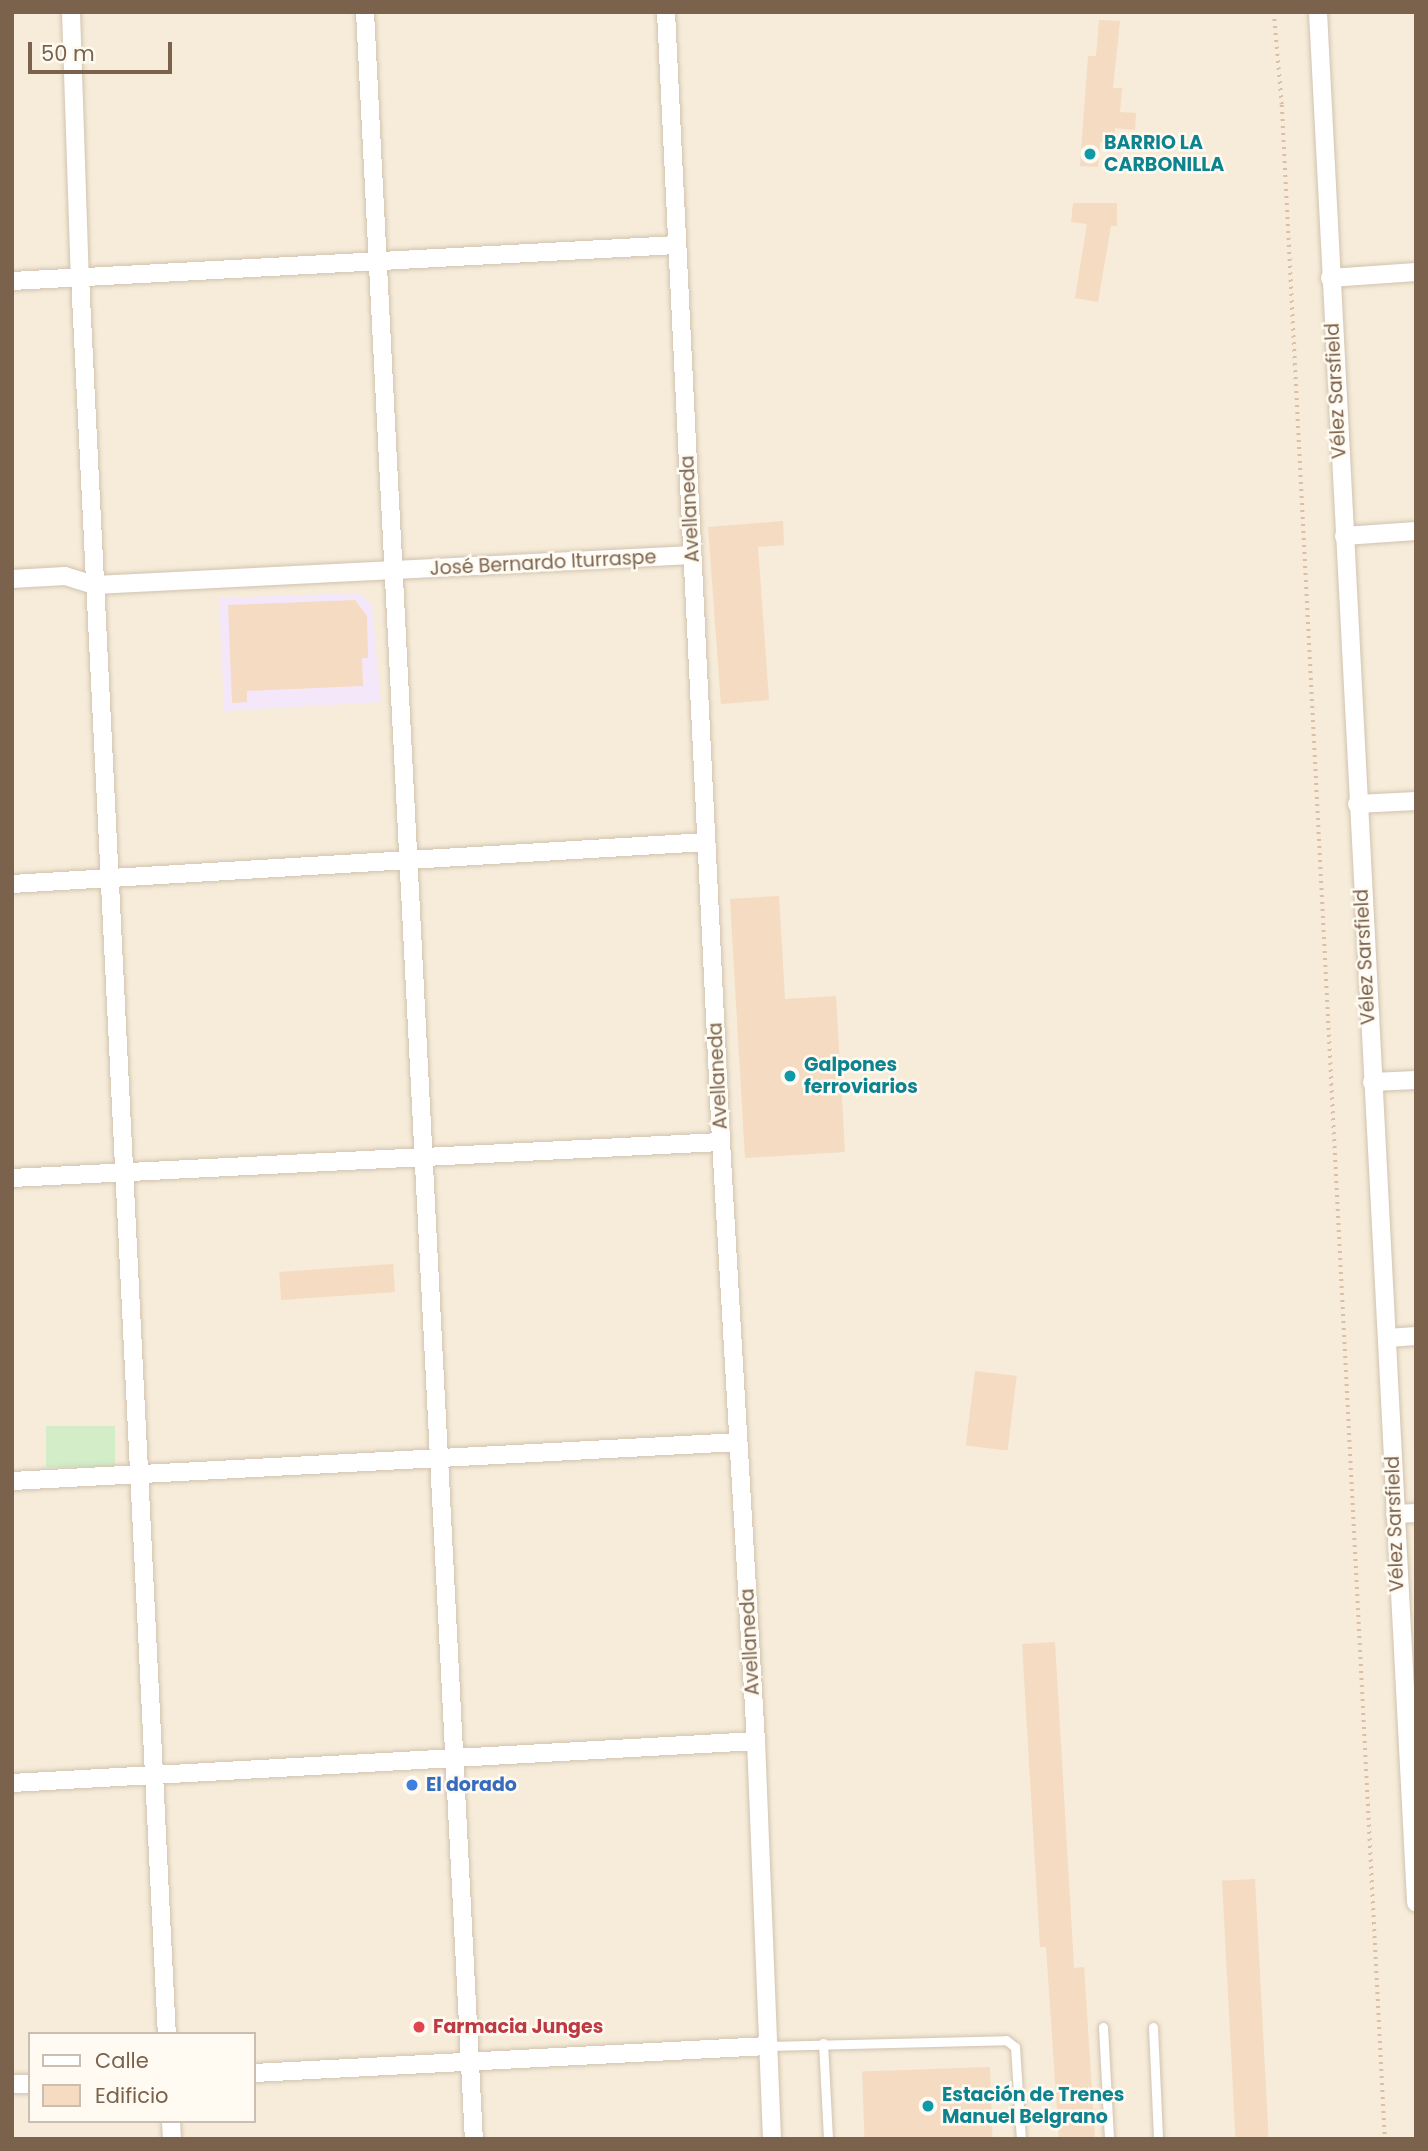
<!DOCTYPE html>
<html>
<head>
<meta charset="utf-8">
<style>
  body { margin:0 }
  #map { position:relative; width:1428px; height:2151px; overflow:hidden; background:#fdf8eb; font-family:Poppins,sans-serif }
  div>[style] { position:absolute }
  .residential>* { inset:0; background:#f6ecd9 }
  .education>* { inset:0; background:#f5e7fa }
  .green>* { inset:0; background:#d2edc8; transform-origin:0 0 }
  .building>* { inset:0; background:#f4dbc1; transform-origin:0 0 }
  .path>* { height:3.5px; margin-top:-1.75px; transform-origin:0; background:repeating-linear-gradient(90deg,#dabfa3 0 2px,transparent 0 7px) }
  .roads { filter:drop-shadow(0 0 2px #d2c2af) drop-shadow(0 0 2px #d2c2af) }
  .lane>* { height:9px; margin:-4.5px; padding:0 4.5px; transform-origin:4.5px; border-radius:4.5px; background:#fff }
  .street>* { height:18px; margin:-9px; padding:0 9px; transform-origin:9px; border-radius:9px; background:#fff }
  .dots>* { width:19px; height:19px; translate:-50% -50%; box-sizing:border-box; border:4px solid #fffbf2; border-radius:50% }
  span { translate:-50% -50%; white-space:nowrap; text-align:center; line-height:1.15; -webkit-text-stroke:5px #fffbf2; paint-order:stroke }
  .culture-label { font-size:19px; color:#0d838f; font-weight:700 }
  .left { translate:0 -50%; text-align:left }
  .street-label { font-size:19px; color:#7b624c }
  .shop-label { font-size:19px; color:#366cbe; font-weight:700 }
  .health-label { font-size:19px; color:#be3a42; font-weight:700 }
  .frame { position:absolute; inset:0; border:14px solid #7b624c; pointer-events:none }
  .legend { position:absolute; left:28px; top:2032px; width:228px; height:91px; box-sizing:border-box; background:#fffbf2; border:2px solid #cabeb0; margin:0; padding:9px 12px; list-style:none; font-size:21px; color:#7b624c }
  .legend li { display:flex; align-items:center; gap:14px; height:35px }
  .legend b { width:35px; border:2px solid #cabeb0 }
  .scale { position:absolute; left:28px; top:42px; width:144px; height:32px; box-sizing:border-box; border:4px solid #7b624c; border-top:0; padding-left:9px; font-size:21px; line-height:24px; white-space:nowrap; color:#7b624c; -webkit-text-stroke:5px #fffbf2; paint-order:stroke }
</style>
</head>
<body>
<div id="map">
  <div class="residential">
    <div style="clip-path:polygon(evenodd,12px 12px,1416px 12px,1416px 2139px,12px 2139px,12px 12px,30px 2034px,254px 2034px,254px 2121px,30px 2121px,30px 2034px)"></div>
  </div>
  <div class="education">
    <div style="clip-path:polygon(360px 593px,372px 605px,381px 702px,224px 711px,219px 598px)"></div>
  </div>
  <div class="green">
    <div style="left:115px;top:1426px;width:41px;height:69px;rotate:90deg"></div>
  </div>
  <div class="building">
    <div style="clip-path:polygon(1099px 20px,1120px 21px,1113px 88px,1122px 88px,1120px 112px,1136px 113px,1135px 130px,1115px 128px,1114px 143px,1100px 142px,1098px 167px,1080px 166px,1088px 56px,1096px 56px)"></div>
    <div style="clip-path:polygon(1073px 203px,1117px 203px,1117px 226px,1111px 226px,1098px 302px,1075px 298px,1087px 224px,1071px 222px)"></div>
    <div style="clip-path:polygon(783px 521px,784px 545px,758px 547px,769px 700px,721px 704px,708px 527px)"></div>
    <div style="clip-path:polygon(355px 600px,367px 616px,368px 658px,362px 658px,363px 686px,247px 691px,247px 702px,232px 703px,228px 605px)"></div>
    <div style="clip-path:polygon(779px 896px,785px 999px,836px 996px,845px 1152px,745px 1158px,730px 899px)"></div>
    <div style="left:393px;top:1264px;width:28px;height:114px;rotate:86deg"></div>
    <div style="left:975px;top:1371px;width:42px;height:75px;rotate:7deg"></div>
    <div style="clip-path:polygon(1055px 1642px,1074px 1968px,1084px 1967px,1095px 2139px,1059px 2139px,1046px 1947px,1040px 1947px,1022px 1644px)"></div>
    <div style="left:1255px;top:1879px;width:260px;height:33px;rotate:87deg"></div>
    <div style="left:990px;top:2067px;width:72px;height:128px;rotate:88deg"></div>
  </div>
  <div class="path">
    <div style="left:1274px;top:12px;width:93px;rotate:85.1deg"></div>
    <div style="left:1282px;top:105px;width:2037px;rotate:87.1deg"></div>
  </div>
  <div class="roads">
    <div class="lane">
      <div style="left:1103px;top:2027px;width:112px;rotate:86.9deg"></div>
      <div style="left:1153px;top:2027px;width:112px;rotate:87.4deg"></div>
      <div style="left:823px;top:2043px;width:96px;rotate:87deg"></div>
      <div style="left:767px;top:2046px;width:239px;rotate:-1.4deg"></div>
      <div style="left:1006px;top:2040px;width:11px;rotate:38deg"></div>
      <div style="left:1015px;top:2047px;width:92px;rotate:86.3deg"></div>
    </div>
    <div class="street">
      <div style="left:71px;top:12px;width:265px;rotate:88.1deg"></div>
      <div style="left:80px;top:277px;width:1759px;rotate:87.17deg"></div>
      <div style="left:365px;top:12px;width:2130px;rotate:87.07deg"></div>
      <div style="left:666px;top:12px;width:1131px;rotate:87.21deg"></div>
      <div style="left:721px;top:1142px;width:600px;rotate:86.66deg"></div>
      <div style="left:756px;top:1741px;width:398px;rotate:87.7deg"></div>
      <div style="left:1318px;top:12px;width:1893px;rotate:87.03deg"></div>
      <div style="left:1330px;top:278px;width:86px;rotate:-4deg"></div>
      <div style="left:12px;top:281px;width:666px;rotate:-3.1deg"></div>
      <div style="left:1344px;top:536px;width:72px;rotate:-4deg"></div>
      <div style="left:12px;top:579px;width:53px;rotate:-3.2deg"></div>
      <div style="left:65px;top:576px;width:31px;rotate:17deg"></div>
      <div style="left:95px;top:585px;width:598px;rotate:-2.88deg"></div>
      <div style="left:1357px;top:804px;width:59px;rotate:-2.9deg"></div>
      <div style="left:12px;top:884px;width:695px;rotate:-3.46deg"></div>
      <div style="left:1372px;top:1082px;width:44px;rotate:-2.6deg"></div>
      <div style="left:12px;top:1178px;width:710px;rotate:-2.91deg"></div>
      <div style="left:1387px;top:1338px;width:29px;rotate:-4deg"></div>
      <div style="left:12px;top:1481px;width:727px;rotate:-3.07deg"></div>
      <div style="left:1395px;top:1514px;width:21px;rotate:-3deg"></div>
      <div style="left:12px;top:1783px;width:745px;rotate:-3.23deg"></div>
      <div style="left:254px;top:2073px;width:514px;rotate:-3.01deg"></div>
      <div style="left:12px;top:2084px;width:18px"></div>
      <div style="left:171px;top:2121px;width:18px;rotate:87deg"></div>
    </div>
  </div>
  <div class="dots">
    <div style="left:1090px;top:154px;background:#0f9aa8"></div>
    <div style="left:790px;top:1076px;background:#0f9aa8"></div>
    <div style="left:412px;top:1785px;background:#3f7fe0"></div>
    <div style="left:419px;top:2027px;background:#e0444e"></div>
    <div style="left:928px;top:2106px;background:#0f9aa8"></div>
  </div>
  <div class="culture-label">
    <span class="left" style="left:1104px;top:154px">BARRIO LA<br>CARBONILLA</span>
    <span class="left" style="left:804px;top:1076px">Galpones<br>ferroviarios</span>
    <span class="left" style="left:942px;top:2106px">Estación de Trenes<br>Manuel Belgrano</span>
  </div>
  <div class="street-label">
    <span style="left:1336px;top:391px;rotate:-93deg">Vélez Sarsfield</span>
    <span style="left:690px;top:509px;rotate:-93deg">Avellaneda</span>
    <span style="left:543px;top:563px;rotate:-3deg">José Bernardo Iturraspe</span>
    <span style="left:1365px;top:957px;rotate:-93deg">Vélez Sarsfield</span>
    <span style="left:718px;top:1076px;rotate:-93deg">Avellaneda</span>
    <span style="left:1395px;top:1524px;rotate:-92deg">Vélez Sarsfield</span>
    <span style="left:750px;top:1642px;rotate:-93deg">Avellaneda</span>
  </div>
  <div class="shop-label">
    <span class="left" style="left:426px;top:1785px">El dorado</span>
  </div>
  <div class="health-label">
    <span class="left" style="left:433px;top:2027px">Farmacia Junges</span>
  </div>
  <div class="frame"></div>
  <ul class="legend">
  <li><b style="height:9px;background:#fff"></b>Calle</li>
  <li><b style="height:19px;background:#f4dbc1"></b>Edificio</li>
  </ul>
  <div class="scale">50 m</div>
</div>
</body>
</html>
